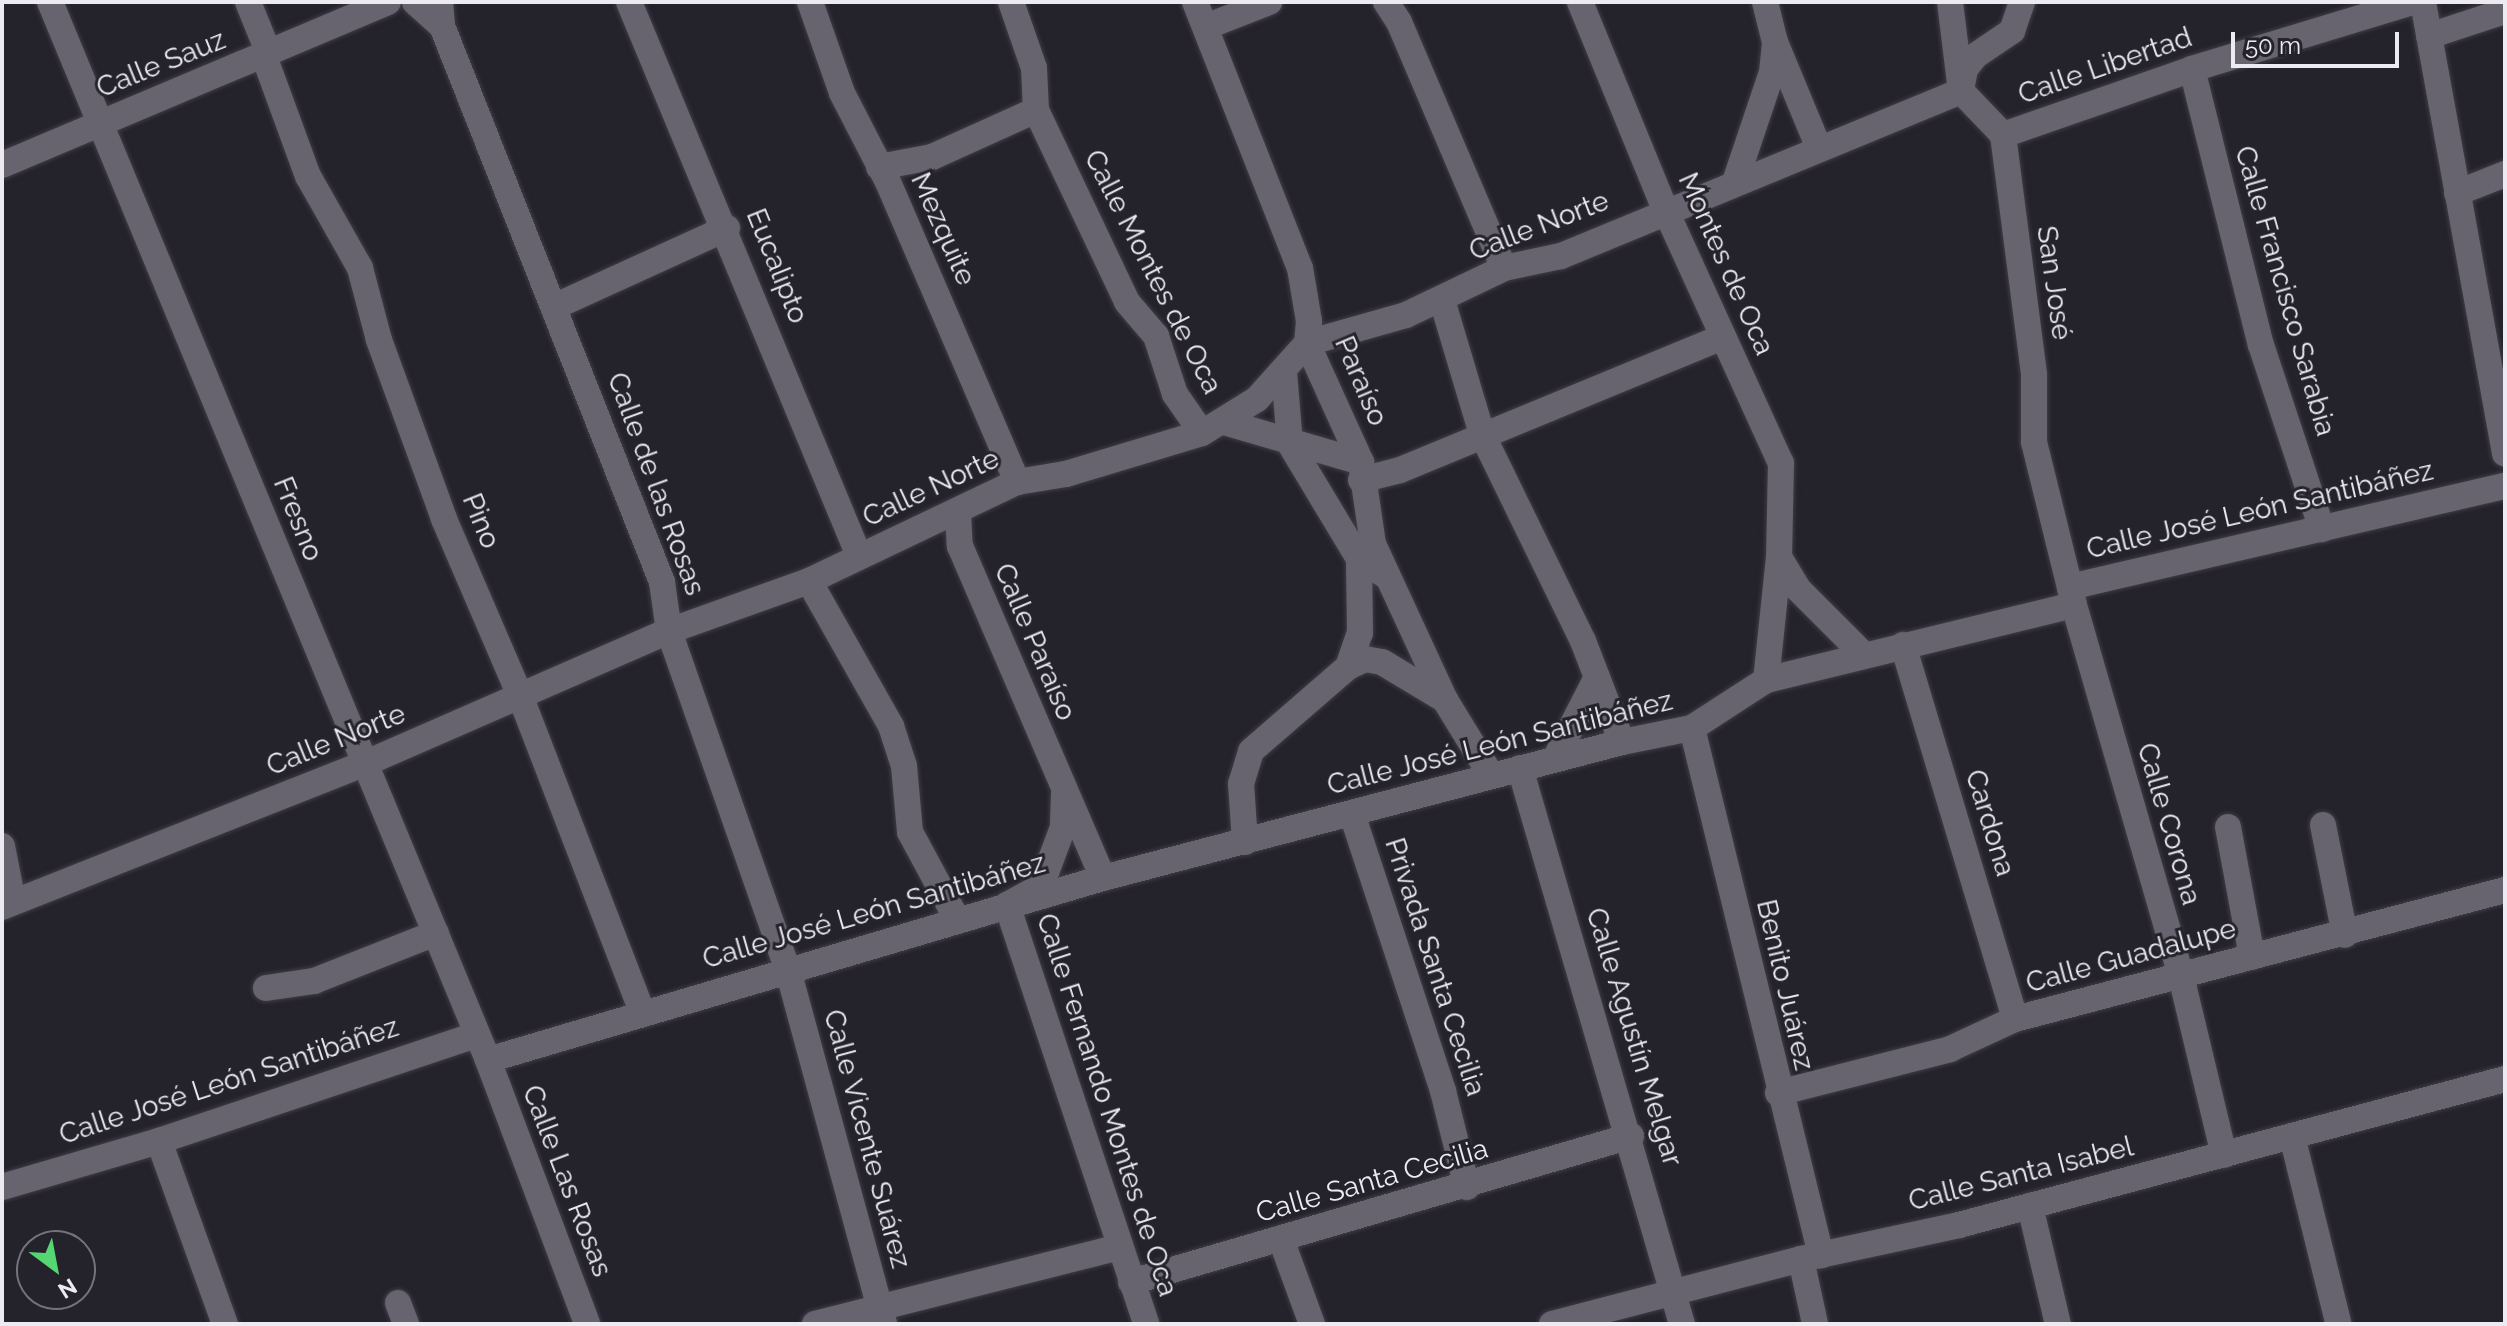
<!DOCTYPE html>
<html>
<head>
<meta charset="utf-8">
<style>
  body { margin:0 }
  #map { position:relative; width:2507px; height:1326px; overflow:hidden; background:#24222b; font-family:Raleway,sans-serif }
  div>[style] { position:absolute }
  .roads { filter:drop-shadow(0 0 2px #3f3c45) drop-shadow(0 0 2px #3f3c45) }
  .minor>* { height:26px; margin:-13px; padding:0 13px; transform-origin:13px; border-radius:13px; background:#67646f }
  span { translate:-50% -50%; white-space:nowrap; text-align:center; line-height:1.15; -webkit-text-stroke:6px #24222b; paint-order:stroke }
  .street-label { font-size:28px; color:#edebf2 }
  .frame { position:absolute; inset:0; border:4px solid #edebf2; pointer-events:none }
  .north { position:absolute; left:16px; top:1230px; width:80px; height:80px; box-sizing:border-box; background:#24222b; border:2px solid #74727b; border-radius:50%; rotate:148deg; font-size:22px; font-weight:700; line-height:32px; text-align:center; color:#edebf2 }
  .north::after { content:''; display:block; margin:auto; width:28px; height:36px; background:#55d672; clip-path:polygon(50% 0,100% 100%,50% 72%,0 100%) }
  .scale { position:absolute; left:2231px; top:32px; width:168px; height:36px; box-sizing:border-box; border:4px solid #edebf2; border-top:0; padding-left:10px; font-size:24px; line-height:28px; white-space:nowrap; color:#edebf2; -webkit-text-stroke:6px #24222b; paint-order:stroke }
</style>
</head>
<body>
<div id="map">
  <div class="roads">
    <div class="minor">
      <div style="left:50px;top:2px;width:1145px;rotate:67.51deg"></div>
      <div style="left:488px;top:1060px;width:282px;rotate:69.4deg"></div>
      <div style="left:248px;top:2px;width:56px;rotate:68deg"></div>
      <div style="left:415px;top:2px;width:36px;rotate:42deg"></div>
      <div style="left:440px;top:2px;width:24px;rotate:85deg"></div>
      <div style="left:442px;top:26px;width:598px;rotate:68.41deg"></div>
      <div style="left:662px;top:582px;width:49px;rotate:81.9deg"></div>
      <div style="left:669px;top:631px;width:359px;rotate:70.7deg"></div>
      <div style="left:788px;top:970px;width:367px;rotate:74.8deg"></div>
      <div style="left:629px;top:2px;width:600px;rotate:67.45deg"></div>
      <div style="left:810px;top:2px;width:96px;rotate:70.6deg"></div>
      <div style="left:842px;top:93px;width:100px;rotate:62.7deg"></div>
      <div style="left:888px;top:182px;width:327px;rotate:66.7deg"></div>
      <div style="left:1011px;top:2px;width:70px;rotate:70.8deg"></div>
      <div style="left:1034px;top:68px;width:42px;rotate:87.3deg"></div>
      <div style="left:1036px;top:110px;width:212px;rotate:64.6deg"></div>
      <div style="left:1127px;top:302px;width:45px;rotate:49.5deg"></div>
      <div style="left:1156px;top:336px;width:61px;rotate:71.9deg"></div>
      <div style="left:1175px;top:394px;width:47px;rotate:55.3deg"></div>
      <div style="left:1195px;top:2px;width:286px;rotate:68.5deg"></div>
      <div style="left:1300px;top:268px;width:54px;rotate:80.4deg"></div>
      <div style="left:1309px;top:321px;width:22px;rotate:95deg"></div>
      <div style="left:1307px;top:343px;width:131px;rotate:65.6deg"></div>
      <div style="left:1361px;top:462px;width:83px;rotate:81.7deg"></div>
      <div style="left:1373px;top:544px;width:172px;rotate:65.2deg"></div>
      <div style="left:1445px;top:700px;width:88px;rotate:58.5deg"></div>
      <div style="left:1386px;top:2px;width:24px;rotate:57deg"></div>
      <div style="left:1399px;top:22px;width:267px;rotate:66.9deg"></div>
      <div style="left:1580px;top:2px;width:224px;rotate:67.7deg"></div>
      <div style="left:1665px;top:209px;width:279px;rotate:65.5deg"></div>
      <div style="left:1781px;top:463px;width:94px;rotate:91.2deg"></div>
      <div style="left:1779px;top:557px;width:124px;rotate:96deg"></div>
      <div style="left:1765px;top:2px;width:41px;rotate:76deg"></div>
      <div style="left:1775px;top:42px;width:115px;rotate:67.5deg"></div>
      <div style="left:1950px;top:2px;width:90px;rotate:83deg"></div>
      <div style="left:1961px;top:91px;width:61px;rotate:46.3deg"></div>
      <div style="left:2003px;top:135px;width:242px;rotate:82.6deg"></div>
      <div style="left:2034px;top:375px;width:67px;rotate:90deg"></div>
      <div style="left:2034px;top:442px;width:149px;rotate:76.1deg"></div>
      <div style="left:2423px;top:2px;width:459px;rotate:79.7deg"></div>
      <div style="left:1208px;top:26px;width:66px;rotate:-21.5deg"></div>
      <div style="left:2429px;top:36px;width:80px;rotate:-18.2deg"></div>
      <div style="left:264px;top:56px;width:128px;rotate:69.9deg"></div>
      <div style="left:308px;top:176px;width:106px;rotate:60.5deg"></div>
      <div style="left:360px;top:268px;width:74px;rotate:75.2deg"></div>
      <div style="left:379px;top:340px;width:190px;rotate:70deg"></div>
      <div style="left:444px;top:519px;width:195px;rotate:66.7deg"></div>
      <div style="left:521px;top:698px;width:336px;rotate:68.9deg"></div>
      <div style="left:2192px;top:69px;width:284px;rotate:76deg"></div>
      <div style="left:2261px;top:345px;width:194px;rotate:71.7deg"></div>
      <div style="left:1962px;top:85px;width:16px;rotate:-79deg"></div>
      <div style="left:1965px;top:69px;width:16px;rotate:-52deg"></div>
      <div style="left:1975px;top:56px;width:45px;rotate:-34deg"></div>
      <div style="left:2012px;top:31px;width:31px;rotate:-71deg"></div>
      <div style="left:2003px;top:135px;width:200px;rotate:-19.2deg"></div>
      <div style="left:2192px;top:69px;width:230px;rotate:-16.9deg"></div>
      <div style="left:2px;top:165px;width:419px;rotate:-22.9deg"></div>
      <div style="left:879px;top:167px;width:54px;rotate:-10.7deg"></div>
      <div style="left:932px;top:157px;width:114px;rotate:-24.3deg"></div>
      <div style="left:1735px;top:182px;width:116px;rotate:-71.4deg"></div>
      <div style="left:1772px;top:72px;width:30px;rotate:-84deg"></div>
      <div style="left:2457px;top:193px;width:52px;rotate:-21.6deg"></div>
      <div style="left:1442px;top:300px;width:140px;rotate:73.4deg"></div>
      <div style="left:1482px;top:434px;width:230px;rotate:64deg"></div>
      <div style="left:1583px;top:641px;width:108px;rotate:68.9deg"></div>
      <div style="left:556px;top:306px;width:188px;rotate:-24.5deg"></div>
      <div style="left:1284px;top:372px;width:72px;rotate:85.2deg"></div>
      <div style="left:1290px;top:444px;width:134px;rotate:59deg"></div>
      <div style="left:1359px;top:559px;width:34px;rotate:32deg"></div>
      <div style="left:1224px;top:422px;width:143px;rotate:16.3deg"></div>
      <div style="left:1361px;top:480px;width:40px;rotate:-14.4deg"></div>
      <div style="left:1400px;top:470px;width:349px;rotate:-22.4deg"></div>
      <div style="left:958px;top:513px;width:33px;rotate:87deg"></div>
      <div style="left:960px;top:546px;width:361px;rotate:66.7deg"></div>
      <div style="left:1779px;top:557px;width:37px;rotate:59deg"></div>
      <div style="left:1798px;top:589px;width:93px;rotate:45deg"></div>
      <div style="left:809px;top:581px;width:167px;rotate:60.5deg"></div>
      <div style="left:891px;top:726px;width:42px;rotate:72deg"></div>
      <div style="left:904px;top:766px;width:66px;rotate:84.8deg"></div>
      <div style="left:910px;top:832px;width:101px;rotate:61.7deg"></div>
      <div style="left:2074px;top:605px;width:386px;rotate:73.9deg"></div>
      <div style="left:2181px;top:976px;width:184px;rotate:76.5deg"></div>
      <div style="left:1903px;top:645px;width:390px;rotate:73.3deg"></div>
      <div style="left:1348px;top:667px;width:36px;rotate:-71deg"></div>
      <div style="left:1360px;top:633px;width:74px;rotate:-90.8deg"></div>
      <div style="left:1692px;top:728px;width:543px;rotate:76.25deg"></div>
      <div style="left:1555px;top:759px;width:92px;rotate:-62.9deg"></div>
      <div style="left:1520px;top:768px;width:579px;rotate:73.76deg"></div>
      <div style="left:1064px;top:794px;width:33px;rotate:92deg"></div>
      <div style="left:1063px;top:827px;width:54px;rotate:110.4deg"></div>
      <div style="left:1044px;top:878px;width:16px;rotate:130deg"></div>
      <div style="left:1034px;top:890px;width:31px;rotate:151deg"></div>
      <div style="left:1007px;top:905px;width:441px;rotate:71.6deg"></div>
      <div style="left:1352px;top:814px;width:292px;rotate:71.8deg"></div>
      <div style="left:1443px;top:1091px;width:99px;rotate:76deg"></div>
      <div style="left:2323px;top:825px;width:112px;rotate:78.7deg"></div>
      <div style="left:2228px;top:827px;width:132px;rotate:79.5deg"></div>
      <div style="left:1245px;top:842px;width:58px;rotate:-93.9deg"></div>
      <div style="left:1241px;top:784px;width:34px;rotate:-73deg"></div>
      <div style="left:1251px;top:751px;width:128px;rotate:-40.9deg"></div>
      <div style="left:1348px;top:667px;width:19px;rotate:-25deg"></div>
      <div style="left:1365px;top:659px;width:17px;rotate:10deg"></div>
      <div style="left:1382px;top:662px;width:74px;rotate:31.1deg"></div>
      <div style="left:2px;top:846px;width:57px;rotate:78.9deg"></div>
      <div style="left:2px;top:907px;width:389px;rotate:-21.6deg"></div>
      <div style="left:364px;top:764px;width:333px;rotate:-23.6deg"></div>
      <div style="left:669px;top:631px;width:149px;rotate:-19.7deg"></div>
      <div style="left:809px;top:581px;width:230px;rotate:-25.5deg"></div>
      <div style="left:1017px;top:482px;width:50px;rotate:-9.3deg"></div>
      <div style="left:1066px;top:474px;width:142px;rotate:-16.8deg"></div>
      <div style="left:1202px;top:433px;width:65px;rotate:-31.7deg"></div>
      <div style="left:1257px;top:399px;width:75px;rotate:-48.2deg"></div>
      <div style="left:1307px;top:343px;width:103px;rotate:-15.8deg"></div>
      <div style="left:1406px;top:315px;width:109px;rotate:-25.6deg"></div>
      <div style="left:1504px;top:268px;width:58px;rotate:-11.9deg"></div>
      <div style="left:1561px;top:256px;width:433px;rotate:-22.4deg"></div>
      <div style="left:266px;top:988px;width:49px;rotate:-8.3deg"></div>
      <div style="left:314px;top:981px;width:131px;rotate:-21.5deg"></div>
      <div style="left:488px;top:1060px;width:641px;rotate:-16.49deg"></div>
      <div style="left:1103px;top:878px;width:537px;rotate:-14.68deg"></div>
      <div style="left:1622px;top:742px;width:71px;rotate:-11.3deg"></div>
      <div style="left:1692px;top:728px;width:88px;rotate:-33deg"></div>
      <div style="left:1766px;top:680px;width:317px;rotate:-13.7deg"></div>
      <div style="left:2074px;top:605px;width:18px;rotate:-103deg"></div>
      <div style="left:2070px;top:587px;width:447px;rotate:-13.1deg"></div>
      <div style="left:1778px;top:1093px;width:178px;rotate:-14.3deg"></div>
      <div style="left:1950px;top:1049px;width:72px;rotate:-24.8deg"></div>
      <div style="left:2015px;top:1019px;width:507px;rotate:-14.75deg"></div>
      <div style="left:2292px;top:1136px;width:192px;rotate:76.1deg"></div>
      <div style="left:159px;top:1141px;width:195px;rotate:70.2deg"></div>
      <div style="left:2px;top:1187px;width:164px;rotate:-16.3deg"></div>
      <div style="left:159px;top:1141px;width:334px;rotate:-18.5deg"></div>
      <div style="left:2030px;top:1206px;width:121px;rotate:76.7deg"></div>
      <div style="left:1282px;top:1242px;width:87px;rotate:69.9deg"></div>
      <div style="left:1801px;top:1259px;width:66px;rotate:77.8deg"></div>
      <div style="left:1131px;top:1282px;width:521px;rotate:-16.28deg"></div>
      <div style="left:398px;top:1303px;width:22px;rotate:69deg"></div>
      <div style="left:815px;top:1324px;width:315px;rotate:-14.2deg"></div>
      <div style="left:1552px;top:1324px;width:257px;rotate:-14.6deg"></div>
      <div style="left:1801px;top:1259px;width:162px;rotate:-12.1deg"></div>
      <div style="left:1959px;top:1225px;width:565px;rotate:-14.97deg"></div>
    </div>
  </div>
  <div class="street-label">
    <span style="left:161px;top:64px;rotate:-22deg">Calle Sauz</span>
    <span style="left:2105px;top:66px;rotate:-19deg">Calle Libertad</span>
    <span style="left:1539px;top:226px;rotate:-21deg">Calle Norte</span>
    <span style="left:943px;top:229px;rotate:66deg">Mezquite</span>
    <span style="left:1726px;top:264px;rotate:66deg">Montes de Oca</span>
    <span style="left:777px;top:266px;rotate:68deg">Eucalipto</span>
    <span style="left:1153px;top:272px;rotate:63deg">Calle Montes de Oca</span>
    <span style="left:2054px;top:283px;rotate:82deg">San José</span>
    <span style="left:2285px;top:291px;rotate:74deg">Calle Francisco Sarabia</span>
    <span style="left:1361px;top:381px;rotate:67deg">Paraíso</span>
    <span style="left:656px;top:484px;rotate:70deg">Calle de las Rosas</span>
    <span style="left:931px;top:488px;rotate:-25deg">Calle Norte</span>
    <span style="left:2260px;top:510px;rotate:-13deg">Calle José León Santibáñez</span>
    <span style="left:298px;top:519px;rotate:68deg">Fresno</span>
    <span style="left:481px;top:521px;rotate:68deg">Pino</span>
    <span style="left:1035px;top:642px;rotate:67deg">Calle Paraíso</span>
    <span style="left:336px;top:740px;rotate:-22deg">Calle Norte</span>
    <span style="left:1500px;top:743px;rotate:-14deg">Calle José León Santibáñez</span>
    <span style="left:1990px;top:823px;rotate:73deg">Cardona</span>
    <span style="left:2169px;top:824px;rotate:74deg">Calle Corona</span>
    <span style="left:874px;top:911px;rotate:-16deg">Calle José León Santibáñez</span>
    <span style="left:2131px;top:956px;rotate:-15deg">Calle Guadalupe</span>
    <span style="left:1435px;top:967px;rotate:72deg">Privada Santa Cecilia</span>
    <span style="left:1785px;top:985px;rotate:77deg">Benito Juárez</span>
    <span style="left:1634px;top:1037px;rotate:73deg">Calle Agustín Melgar</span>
    <span style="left:229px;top:1081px;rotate:-18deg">Calle José León Santibáñez</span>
    <span style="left:1107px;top:1105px;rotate:72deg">Calle Fernando Montes de Oca</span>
    <span style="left:867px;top:1139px;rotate:75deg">Calle Vicente Suárez</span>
    <span style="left:2021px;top:1174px;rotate:-14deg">Calle Santa Isabel</span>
    <span style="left:567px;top:1181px;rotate:69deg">Calle Las Rosas</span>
    <span style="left:1372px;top:1181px;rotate:-16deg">Calle Santa Cecilia</span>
  </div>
  <div class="frame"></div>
  <div class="north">N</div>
  <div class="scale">50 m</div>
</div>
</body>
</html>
